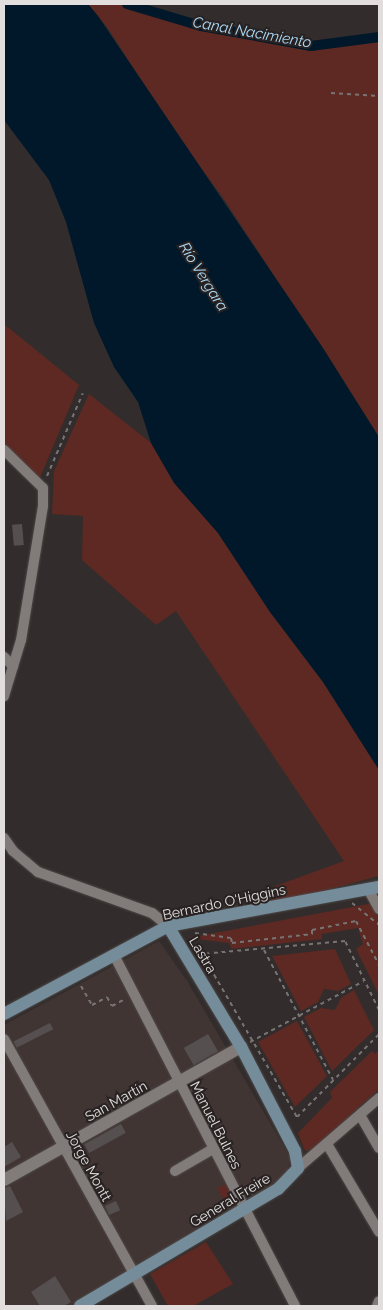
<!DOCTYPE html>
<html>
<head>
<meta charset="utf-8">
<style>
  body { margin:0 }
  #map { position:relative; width:383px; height:1310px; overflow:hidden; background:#322d2c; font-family:Raleway,sans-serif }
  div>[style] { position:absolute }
  .built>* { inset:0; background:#413533 }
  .green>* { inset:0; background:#5d2922; transform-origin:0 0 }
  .water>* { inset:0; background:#001829 }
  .canal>* { height:10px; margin:-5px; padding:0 5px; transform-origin:5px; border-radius:5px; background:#001829 }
  .building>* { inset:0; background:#55504f; transform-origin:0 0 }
  .path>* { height:2px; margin-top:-1px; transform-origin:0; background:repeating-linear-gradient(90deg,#787473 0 4px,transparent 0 8px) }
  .roads { filter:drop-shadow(0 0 1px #4d4948) drop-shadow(0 0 1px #4d4948) }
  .minor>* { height:10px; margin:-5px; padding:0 5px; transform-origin:5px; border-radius:5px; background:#817b7a }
  .tertiary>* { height:12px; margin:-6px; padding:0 6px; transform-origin:6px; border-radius:6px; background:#817b7a }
  .secondary>* { height:12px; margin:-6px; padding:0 6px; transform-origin:6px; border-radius:6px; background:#758c9a }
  span { translate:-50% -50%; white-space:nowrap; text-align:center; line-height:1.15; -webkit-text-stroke:4px #282322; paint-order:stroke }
  .street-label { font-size:14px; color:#e1dedd }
  .water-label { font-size:15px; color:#acd8f5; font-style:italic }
  .frame { position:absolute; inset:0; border:5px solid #e1dedd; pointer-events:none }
</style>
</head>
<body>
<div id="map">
  <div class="built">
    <div style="clip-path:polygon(159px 941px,187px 981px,290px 1157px,287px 1177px,72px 1306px,4px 1306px,4px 1025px)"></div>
  </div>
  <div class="green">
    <div style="clip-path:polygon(88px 4px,127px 4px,201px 26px,311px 46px,379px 37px,379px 437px,224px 199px,173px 130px,107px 27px)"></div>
    <div style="clip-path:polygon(4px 324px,79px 385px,36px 487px,4px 456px)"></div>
    <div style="clip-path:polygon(89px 394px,151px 443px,174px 482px,218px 533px,270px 612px,323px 682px,379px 770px,379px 876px,281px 902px,266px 900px,259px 892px,344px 861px,176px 611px,156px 625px,82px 560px,83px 516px,52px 514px,54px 471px)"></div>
    <div style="clip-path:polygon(379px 902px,379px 995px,356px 949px,363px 944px,358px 928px,322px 934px,322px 939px,232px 949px,229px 943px,188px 938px)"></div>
    <div style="clip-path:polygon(335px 949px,351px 984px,338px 991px,324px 989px,318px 1002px,301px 1011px,272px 956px)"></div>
    <div style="clip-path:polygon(354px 990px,374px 1030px,332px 1071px,304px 1017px,321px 1008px,335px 1010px,341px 998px)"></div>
    <div style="clip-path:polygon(297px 1021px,327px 1076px,295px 1107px,258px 1042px)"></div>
    <div style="clip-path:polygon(379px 1050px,379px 1089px,313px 1149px,305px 1151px,298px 1133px,332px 1098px,330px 1092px,372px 1051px,375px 1054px)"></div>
    <div style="left:225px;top:1184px;width:24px;height:9px;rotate:60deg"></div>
    <div style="clip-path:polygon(206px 1242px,233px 1284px,193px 1306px,168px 1306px,150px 1274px)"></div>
  </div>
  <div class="water">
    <div style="clip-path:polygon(4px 4px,88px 4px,98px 16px,323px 348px,379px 437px,379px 770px,323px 682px,270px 612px,218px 533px,174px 483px,151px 443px,138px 402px,114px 367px,94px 323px,66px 222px,49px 180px,4px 120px)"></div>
  </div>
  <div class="canal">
    <div style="left:127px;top:4px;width:77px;rotate:16.6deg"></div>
    <div style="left:201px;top:26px;width:112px;rotate:10.3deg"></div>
    <div style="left:311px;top:46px;width:69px;rotate:-7.5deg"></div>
  </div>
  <div class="building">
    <div style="left:22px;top:524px;width:21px;height:10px;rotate:85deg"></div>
    <div style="left:50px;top:1023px;width:7px;height:41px;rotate:63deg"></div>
    <div style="left:208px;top:1034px;width:20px;height:28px;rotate:60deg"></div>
    <div style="left:121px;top:1124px;width:10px;height:42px;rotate:61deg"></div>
    <div style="clip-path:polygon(12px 1142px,21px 1157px,4px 1167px,4px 1147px)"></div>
    <div style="clip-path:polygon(10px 1186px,23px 1212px,6px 1221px,4px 1188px)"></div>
    <div style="left:116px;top:1201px;width:10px;height:12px;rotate:66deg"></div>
    <div style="clip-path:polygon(55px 1276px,71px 1302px,64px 1306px,40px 1306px,31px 1292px)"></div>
  </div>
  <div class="path">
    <div style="left:331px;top:93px;width:48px;rotate:3.6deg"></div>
    <div style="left:47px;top:476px;width:90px;rotate:-66.6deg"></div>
    <div style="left:352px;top:903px;width:35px;rotate:39deg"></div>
    <div style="left:195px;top:933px;width:36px;rotate:8deg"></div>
    <div style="left:231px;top:938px;width:5px;rotate:79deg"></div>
    <div style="left:232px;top:943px;width:81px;rotate:-6.4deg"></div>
    <div style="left:312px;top:934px;width:4px;rotate:-90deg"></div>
    <div style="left:312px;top:930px;width:45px;rotate:-11.6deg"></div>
    <div style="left:356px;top:921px;width:50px;rotate:62.4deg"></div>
    <div style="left:264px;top:950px;width:147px;rotate:62deg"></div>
    <div style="left:81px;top:986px;width:22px;rotate:60deg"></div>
    <div style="left:92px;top:1005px;width:17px;rotate:-28deg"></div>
    <div style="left:107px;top:997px;width:10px;rotate:61deg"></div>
    <div style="left:112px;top:1006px;width:15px;rotate:-28deg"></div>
    <div style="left:379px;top:1010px;width:77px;rotate:-116.2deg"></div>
    <div style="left:345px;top:941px;width:144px;rotate:174.8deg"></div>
    <div style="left:202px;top:954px;width:189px;rotate:59.8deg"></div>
    <div style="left:297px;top:1117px;width:117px;rotate:-45.3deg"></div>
    <div style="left:250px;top:1042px;width:129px;rotate:-28.2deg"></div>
  </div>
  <div class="roads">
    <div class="minor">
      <div style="left:4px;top:450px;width:54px;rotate:44.3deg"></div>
      <div style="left:43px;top:488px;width:18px;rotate:90deg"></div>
      <div style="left:43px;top:506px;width:136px;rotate:99.3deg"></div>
      <div style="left:21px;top:640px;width:59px;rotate:106.9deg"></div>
      <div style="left:4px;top:657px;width:13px;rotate:45deg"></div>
      <div style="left:4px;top:838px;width:16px;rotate:55deg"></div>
      <div style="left:13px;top:851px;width:33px;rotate:40deg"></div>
      <div style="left:38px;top:872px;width:121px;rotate:19.8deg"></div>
      <div style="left:152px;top:913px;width:21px;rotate:39deg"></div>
      <div style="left:368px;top:889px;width:23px;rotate:61deg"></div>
      <div style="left:114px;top:955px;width:395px;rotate:62.7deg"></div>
      <div style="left:4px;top:1039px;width:305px;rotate:61deg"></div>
      <div style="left:360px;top:1115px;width:38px;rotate:60deg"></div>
      <div style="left:327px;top:1144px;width:102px;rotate:59.4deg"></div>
      <div style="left:298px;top:1168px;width:107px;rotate:-40.8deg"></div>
      <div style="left:175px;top:1171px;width:44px;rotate:-30.1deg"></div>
      <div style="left:377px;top:1306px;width:5px;rotate:-68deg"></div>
    </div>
    <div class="tertiary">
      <div style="left:4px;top:1180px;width:272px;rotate:-29.3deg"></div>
    </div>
    <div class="secondary">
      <div style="left:4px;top:1014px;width:186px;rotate:-28.2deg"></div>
      <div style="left:168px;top:926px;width:215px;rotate:-10.5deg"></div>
      <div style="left:80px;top:1306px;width:230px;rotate:-30.6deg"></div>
      <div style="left:278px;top:1189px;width:29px;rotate:-46deg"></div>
      <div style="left:298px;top:1168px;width:17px;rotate:-100deg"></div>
      <div style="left:295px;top:1151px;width:117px;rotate:-117.4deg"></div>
      <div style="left:241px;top:1047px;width:141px;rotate:-121.1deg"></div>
    </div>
  </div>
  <div class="street-label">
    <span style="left:224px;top:902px;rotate:-12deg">Bernardo O'Higgins</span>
    <span style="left:203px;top:955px;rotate:59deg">Lastra</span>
    <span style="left:116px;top:1101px;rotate:-29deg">San Martín</span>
    <span style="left:216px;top:1125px;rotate:63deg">Manuel Bulnes</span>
    <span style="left:89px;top:1166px;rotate:61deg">Jorge Montt</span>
    <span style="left:230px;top:1200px;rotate:-31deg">General Freire</span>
  </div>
  <div class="water-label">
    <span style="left:252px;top:33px;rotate:10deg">Canal Nacimiento</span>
    <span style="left:203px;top:277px;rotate:58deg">Río Vergara</span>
  </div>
  <div class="frame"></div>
</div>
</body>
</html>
